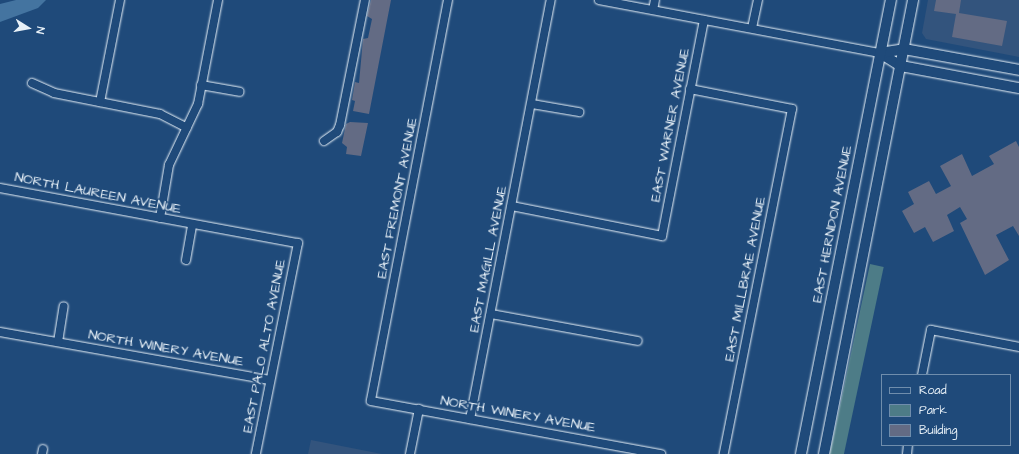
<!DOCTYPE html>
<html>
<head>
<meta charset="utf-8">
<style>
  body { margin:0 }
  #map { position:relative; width:1019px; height:454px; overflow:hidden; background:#1f4a7a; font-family:"Architects Daughter",sans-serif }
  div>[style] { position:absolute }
  .built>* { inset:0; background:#33547d }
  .green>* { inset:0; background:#4d7c87; transform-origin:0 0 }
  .water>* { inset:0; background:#4474a0 }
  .building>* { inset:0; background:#636b84 }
  .roads { filter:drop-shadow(0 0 1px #e8f1f8) drop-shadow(0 0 1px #e8f1f8) }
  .minor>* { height:8px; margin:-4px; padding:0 4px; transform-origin:4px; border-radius:4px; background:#1f4a7a }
  .major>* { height:10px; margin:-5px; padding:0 5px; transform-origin:5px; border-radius:5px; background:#1f4a7a }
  span { translate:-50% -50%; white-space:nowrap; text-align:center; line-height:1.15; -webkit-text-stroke:3px #1f4a7a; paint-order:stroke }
  .street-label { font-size:14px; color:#e8f1f8 }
  .legend { position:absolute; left:881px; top:374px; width:130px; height:72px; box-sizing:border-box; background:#1f4a7a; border:1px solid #6f8dac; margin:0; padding:5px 7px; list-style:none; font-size:12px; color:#e8f1f8 }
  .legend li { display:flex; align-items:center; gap:8px; height:20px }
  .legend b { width:20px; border:1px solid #6f8dac }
  .north { position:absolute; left:8px; top:8px; width:40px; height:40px; -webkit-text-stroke:3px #1f4a7a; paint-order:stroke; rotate:101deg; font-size:11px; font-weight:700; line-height:16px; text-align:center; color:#e8f1f8 }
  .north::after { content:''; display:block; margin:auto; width:14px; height:18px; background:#e8f1f8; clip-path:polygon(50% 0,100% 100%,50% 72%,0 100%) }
</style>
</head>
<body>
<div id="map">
  <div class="built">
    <div style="clip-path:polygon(928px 0,1019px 0,1019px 57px,926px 39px,922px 33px)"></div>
    <div style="clip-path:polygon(311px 440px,382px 454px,308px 454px)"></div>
  </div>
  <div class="green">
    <div style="left:870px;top:264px;width:14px;height:194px;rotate:12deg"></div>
  </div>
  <div class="water">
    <div style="clip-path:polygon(16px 0,46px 0,38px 8px,0 22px,0 4px)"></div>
  </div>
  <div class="building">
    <div style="clip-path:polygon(371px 0,391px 0,369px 114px,353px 111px,355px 101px,352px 100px,355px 82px,359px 83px,363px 39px,368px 38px,372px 19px,367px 16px)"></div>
    <div style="clip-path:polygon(936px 0,961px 0,959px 13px,1007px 21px,1002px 46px,952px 37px,956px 14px,934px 11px)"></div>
    <div style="clip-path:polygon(350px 122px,368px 123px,361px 156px,346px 154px,347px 147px,342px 143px,346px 124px)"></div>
    <div style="clip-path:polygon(1016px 141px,1019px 147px,1019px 236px,1013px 226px,996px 235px,1009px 260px,985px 275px,960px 223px,967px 219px,960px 207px,947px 215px,954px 231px,933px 242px,925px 227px,914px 233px,902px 211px,914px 204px,908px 192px,929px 181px,936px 194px,951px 186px,940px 166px,962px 154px,972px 176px,994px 164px,989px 156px)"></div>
  </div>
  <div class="roads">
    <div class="minor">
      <div style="left:448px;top:0;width:408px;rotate:100.9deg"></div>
      <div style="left:371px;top:401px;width:295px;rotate:10.4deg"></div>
      <div style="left:599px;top:0;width:286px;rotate:10.7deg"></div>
      <div style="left:653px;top:10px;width:10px;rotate:-79deg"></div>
      <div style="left:752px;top:28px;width:29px;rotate:-78deg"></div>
      <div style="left:32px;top:83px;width:24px;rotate:24deg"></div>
      <div style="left:54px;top:93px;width:108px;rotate:11.2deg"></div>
      <div style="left:160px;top:114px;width:30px;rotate:27deg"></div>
      <div style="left:201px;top:85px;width:39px;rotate:10deg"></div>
      <div style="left:690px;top:89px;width:104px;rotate:11.1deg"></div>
      <div style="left:792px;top:109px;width:352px;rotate:101.2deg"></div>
      <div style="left:100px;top:102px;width:104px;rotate:-78.9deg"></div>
      <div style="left:532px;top:104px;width:48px;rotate:9.7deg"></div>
      <div style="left:324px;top:141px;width:16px;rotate:-35deg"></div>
      <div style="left:337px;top:132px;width:8px;rotate:-67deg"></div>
      <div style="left:340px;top:125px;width:127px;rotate:-78.7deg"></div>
      <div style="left:0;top:188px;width:303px;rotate:10.5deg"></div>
      <div style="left:298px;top:243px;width:215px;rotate:101.3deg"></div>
      <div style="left:512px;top:206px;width:153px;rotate:11.3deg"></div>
      <div style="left:662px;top:236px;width:220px;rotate:-79deg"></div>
      <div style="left:160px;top:218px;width:54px;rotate:-80.4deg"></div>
      <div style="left:169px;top:165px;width:68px;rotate:-64.6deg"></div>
      <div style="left:198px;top:104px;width:106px;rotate:-79.1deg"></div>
      <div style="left:186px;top:260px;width:36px;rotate:-80deg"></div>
      <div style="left:491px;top:314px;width:149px;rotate:10.4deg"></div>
      <div style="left:0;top:332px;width:274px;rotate:10.1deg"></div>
      <div style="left:58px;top:342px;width:36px;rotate:-81deg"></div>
      <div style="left:922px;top:375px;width:46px;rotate:-78.7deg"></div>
      <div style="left:931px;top:330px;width:90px;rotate:10.9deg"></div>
      <div style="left:470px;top:419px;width:427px;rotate:-79.1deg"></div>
      <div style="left:42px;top:454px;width:5px;rotate:-79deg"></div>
      <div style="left:410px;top:454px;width:46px;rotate:-78.7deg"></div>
      <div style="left:907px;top:454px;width:9px;rotate:-84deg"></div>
    </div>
    <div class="major">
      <div style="left:880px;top:53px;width:25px;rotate:32deg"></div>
      <div style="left:901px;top:66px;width:120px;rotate:10.6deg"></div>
      <div style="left:880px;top:53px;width:24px;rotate:-9deg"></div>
      <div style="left:904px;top:49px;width:117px;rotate:10.3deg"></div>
      <div style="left:801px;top:454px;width:463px;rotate:-78.8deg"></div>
      <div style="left:824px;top:454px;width:463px;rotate:-78.9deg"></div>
    </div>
  </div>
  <div class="street-label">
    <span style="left:670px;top:125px;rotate:-79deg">EAST WARNER AVENUE</span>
    <span style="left:98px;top:193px;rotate:11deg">NORTH LAUREEN AVENUE</span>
    <span style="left:397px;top:198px;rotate:-79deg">EAST FREMONT AVENUE</span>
    <span style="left:832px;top:224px;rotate:-79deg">EAST HERNDON AVENUE</span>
    <span style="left:488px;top:259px;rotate:-79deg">EAST MAGILL AVENUE</span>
    <span style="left:745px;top:279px;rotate:-79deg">EAST MILLBRAE AVENUE</span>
    <span style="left:264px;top:346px;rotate:-79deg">EAST PALO ALTO AVENUE</span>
    <span style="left:166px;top:348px;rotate:10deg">NORTH WINERY AVENUE</span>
    <span style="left:518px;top:414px;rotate:10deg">NORTH WINERY AVENUE</span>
  </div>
  <ul class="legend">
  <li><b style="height:5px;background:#1f4a7a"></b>Road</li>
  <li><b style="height:11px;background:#4d7c87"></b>Park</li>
  <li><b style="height:11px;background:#636b84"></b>Building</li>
  </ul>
  <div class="north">N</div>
</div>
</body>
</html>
